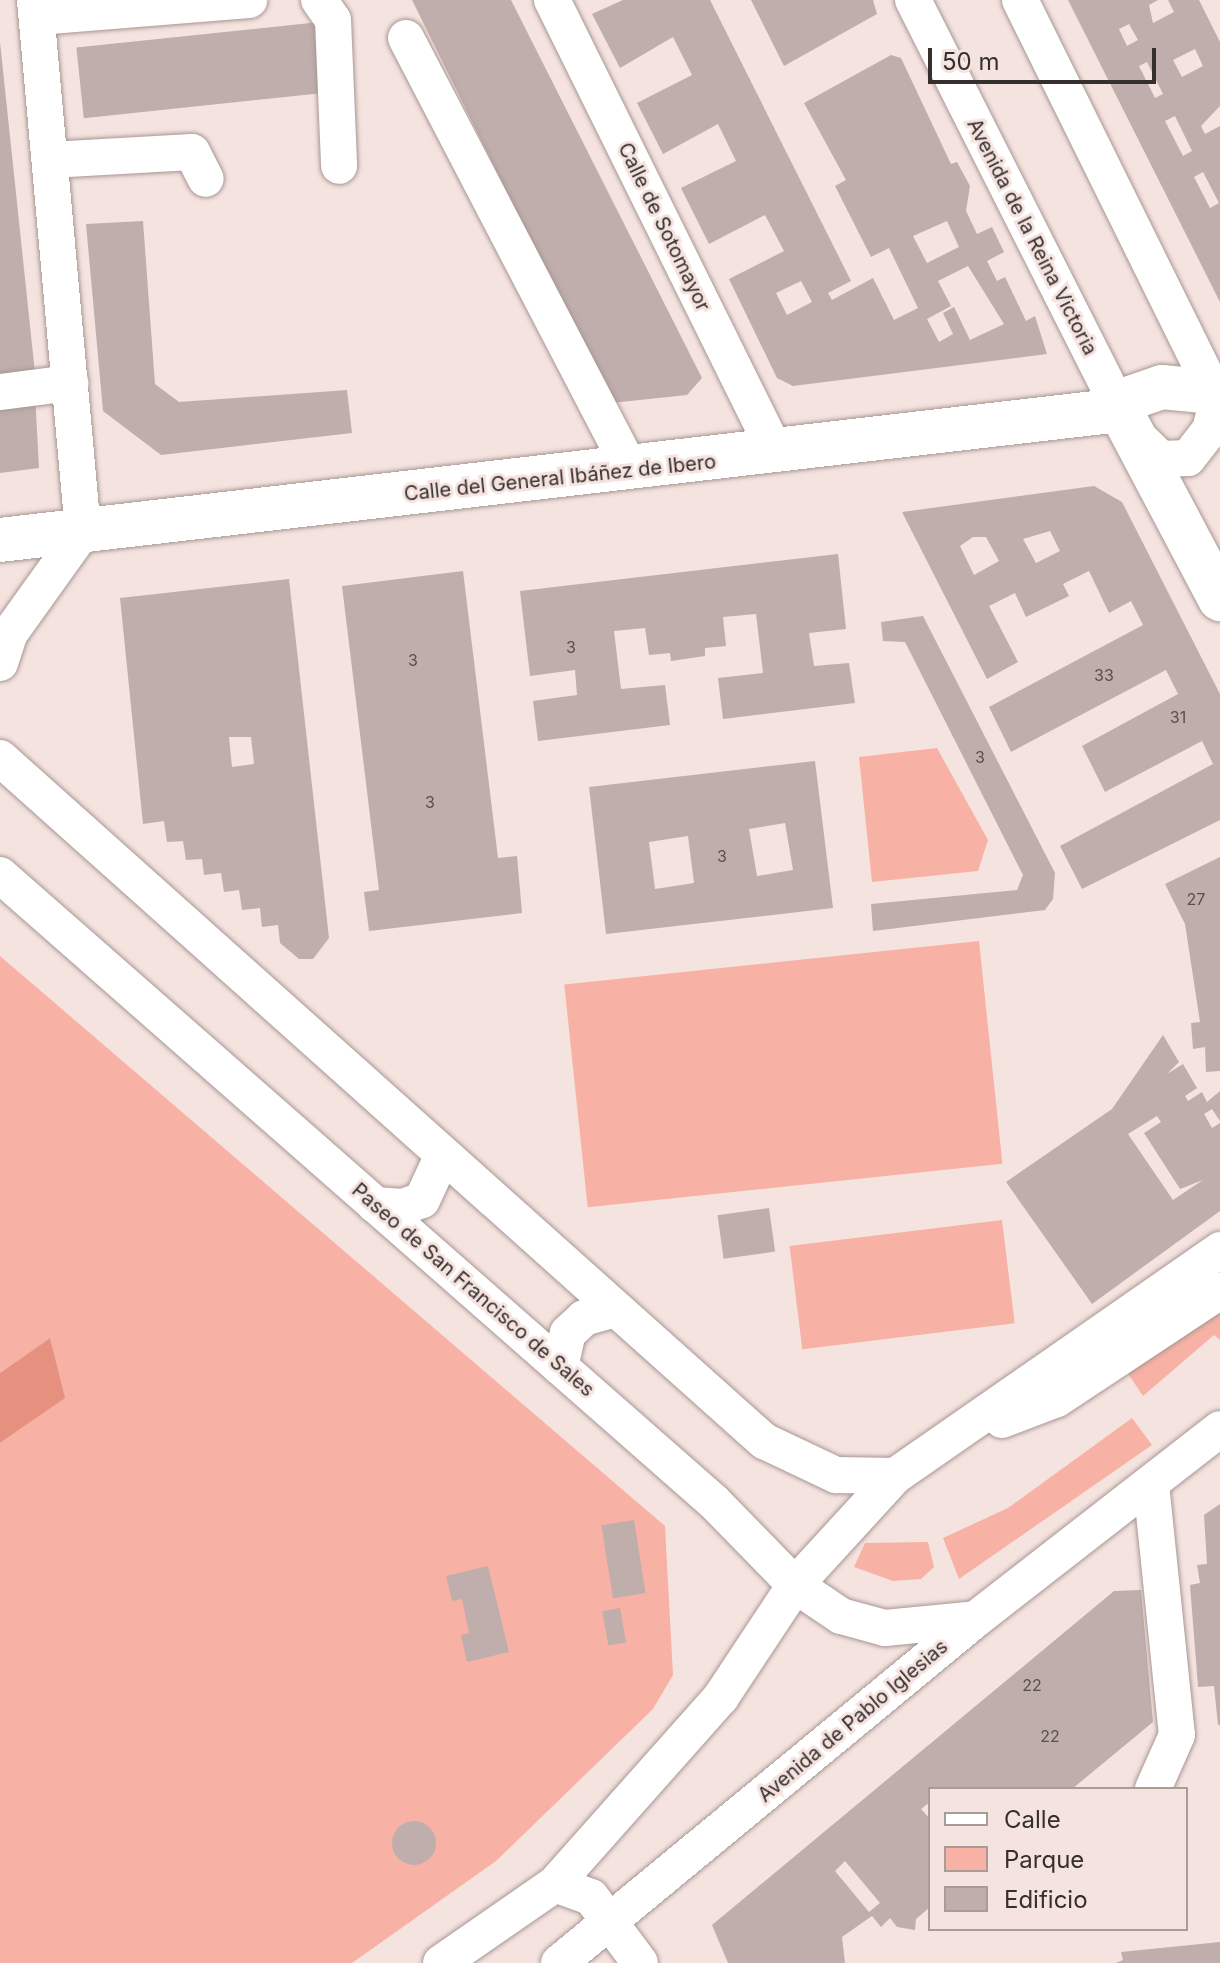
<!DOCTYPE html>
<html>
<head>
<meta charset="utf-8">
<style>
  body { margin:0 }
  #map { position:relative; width:1220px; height:1963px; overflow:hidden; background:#f5e3df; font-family:Inter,sans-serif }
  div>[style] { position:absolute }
  .green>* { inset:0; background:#f7b2a5; transform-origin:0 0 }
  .water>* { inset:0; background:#e69180 }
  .building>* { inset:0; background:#bfaeab; transform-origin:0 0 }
  .round { border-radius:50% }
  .roads { filter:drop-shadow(0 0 2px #a79793) drop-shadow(0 0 2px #a79793) }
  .minor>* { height:36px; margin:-18px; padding:0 18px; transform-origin:18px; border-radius:18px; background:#fff }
  .major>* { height:44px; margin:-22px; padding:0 22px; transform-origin:22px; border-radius:22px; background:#fff }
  span { translate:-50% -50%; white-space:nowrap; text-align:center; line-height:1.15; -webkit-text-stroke:6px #f5e3df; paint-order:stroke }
  .number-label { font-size:16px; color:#584f4c }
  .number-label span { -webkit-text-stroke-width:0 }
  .street-label { font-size:20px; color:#352f2d }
  .legend { position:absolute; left:928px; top:1787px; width:260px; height:144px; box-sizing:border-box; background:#f5e3df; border:2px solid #a89b98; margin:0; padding:10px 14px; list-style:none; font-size:24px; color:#352f2d }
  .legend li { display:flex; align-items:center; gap:16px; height:40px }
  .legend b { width:40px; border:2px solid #a89b98 }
  .scale { position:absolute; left:928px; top:48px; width:228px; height:36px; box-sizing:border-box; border:4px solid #352f2d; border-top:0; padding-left:10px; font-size:24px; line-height:28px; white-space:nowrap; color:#352f2d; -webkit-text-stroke:6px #f5e3df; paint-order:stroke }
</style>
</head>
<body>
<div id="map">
  <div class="green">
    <div style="clip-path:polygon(937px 748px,988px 840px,978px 871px,872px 882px,859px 757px)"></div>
    <div style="left:979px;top:941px;width:224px;height:417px;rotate:84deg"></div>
    <div style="clip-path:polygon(0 956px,665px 1526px,673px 1675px,653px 1709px,496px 1861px,352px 1963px,0 1963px,0 1443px,64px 1398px,50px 1338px,0 1373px)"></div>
    <div style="left:1002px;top:1220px;width:104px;height:214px;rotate:83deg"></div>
    <div style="clip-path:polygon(1220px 1306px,1220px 1340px,1214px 1335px,1143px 1396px,1125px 1369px)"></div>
    <div style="clip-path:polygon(1132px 1418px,1152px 1445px,959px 1579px,943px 1538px,1008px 1508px)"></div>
    <div style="clip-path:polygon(928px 1542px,934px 1567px,921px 1579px,893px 1581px,854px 1567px,865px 1543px)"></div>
  </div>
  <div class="water">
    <div style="clip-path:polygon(50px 1338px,65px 1398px,0 1443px,0 1373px)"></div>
  </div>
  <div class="building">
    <div style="clip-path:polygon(412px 0,511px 0,702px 378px,687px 395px,611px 403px)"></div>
    <div style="clip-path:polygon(evenodd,623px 0,710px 0,851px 281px,828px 293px,832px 300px,873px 278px,894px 320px,918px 308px,889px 248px,871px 257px,835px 186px,846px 180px,804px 103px,891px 55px,901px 58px,951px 164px,957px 162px,970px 186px,966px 211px,977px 234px,992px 227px,1004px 252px,987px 261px,997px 281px,1005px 277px,1026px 321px,1035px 316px,1047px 354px,793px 386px,777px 378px,729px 279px,784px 251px,765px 215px,709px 244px,681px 188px,736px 161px,718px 124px,663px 154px,637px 103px,692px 75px,673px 37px,620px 68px,592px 14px,623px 0,947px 221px,959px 247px,927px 263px,913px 236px,947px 221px,623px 0,968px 266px,1004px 324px,970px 340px,954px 307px,943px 313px,953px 334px,939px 342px,927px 319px,951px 306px,938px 281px,968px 266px,623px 0,801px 281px,812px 302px,787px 315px,776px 293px,801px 281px)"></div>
    <div style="clip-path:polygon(751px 0,873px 0,877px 14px,784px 66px)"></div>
    <div style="clip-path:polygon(evenodd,1068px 0,1158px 0,1149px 5px,1153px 23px,1174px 12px,1168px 0,1199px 0,1220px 42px,1220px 106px,1201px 126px,1205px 134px,1220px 126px,1220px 302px,1068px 0,1129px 24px,1138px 40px,1127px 46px,1119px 29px,1129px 24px,1068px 0,1195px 49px,1203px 66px,1182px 77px,1173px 60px,1195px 49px,1068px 0,1147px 62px,1163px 94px,1155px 98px,1139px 66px,1147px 62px,1068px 0,1175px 116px,1192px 151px,1183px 156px,1165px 121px,1175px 116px,1068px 0,1203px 172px,1219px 203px,1210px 208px,1194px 177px,1203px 172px)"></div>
    <div style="left:320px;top:22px;width:71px;height:245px;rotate:84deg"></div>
    <div style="clip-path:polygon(0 42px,35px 373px,0 378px)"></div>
    <div style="clip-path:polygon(143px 221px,155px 384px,179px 402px,347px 390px,352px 433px,161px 455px,103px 411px,86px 224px)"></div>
    <div style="clip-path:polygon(35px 394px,39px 468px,0 473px,0 398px)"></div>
    <div style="clip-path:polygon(evenodd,1094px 486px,1122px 502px,1220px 694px,1220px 820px,1082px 889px,1060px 846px,1213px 764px,1202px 741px,1105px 792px,1082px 746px,1178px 694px,1166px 670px,1011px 752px,989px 707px,1143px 625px,1131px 601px,1109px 613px,1089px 571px,1063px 584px,1069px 596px,1026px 617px,1015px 593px,989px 606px,1018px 662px,987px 679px,902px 512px,1094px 486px,1050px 531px,1060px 551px,1036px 563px,1023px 539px,1050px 531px,1094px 486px,973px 537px,986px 537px,999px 561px,974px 575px,960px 546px,973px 537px)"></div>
    <div style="clip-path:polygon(838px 554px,846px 629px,809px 633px,814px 666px,849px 663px,855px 703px,723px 719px,718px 678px,763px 673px,756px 614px,723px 617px,726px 646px,705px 648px,705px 656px,671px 661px,670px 653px,649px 655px,645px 628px,614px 631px,621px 689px,665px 685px,670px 725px,538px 741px,533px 701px,577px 695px,575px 670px,530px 676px,520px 591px)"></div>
    <div style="clip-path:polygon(463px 571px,498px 858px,517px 856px,522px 913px,369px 931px,364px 892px,379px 890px,342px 586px)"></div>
    <div style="clip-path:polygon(evenodd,289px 579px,329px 938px,313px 959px,299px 959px,280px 943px,278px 925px,262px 927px,260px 908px,242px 910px,239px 890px,224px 892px,221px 873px,204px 875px,202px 859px,186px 860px,183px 841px,167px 842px,164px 821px,143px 824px,120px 598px,289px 579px,229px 737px,251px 737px,254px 764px,232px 767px,229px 737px)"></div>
    <div style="clip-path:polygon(923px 616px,1055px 873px,1053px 899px,1045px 910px,873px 931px,871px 904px,1017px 890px,1023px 875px,905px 642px,883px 641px,881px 622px)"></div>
    <div style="clip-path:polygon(evenodd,815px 761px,833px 908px,606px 934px,589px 787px,815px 761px,785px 823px,793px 870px,757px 876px,749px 829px,785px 823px,815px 761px,688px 836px,694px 883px,655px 889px,649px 842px,688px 836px)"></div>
    <div style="clip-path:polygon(1220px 857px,1220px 1071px,1206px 1072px,1205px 1047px,1193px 1049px,1191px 1023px,1200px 1022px,1185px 924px,1165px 884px)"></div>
    <div style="clip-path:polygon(evenodd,1163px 1035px,1179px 1062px,1167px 1074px,1183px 1064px,1197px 1088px,1185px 1096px,1188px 1101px,1202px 1092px,1207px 1102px,1220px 1091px,1220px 1121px,1212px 1109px,1204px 1114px,1212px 1128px,1220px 1123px,1220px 1211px,1092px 1304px,1006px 1182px,1112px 1109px,1163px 1035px,1157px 1116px,1161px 1122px,1144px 1133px,1180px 1189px,1203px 1180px,1173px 1200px,1128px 1134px,1157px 1116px)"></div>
    <div style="left:769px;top:1208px;width:44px;height:52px;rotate:82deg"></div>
    <div style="clip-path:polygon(1220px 1504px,1220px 1725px,1218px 1725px,1214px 1686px,1198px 1687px,1190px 1585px,1200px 1583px,1197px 1565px,1207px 1564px,1204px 1515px)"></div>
    <div style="left:634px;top:1520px;width:74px;height:33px;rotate:81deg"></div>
    <div style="clip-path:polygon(488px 1566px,509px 1652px,467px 1662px,461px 1635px,469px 1633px,462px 1599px,452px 1601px,446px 1576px)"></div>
    <div style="clip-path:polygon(evenodd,1141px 1590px,1153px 1722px,1072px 1789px,930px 1789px,930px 1802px,921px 1809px,930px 1819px,930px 1907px,916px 1919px,915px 1930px,897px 1927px,890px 1918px,881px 1927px,872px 1916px,842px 1937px,845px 1963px,728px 1963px,712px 1925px,1114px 1591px,1141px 1590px,845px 1861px,880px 1903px,869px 1912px,835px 1871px,845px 1861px)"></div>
    <div style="left:620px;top:1608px;width:35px;height:18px;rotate:80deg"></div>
    <div class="round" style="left:392px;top:1821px;width:44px;height:44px"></div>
    <div style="clip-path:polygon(1220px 1942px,1220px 1963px,1116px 1963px,1123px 1960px,1121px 1952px)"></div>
  </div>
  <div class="roads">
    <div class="minor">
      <div style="left:319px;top:0;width:24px;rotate:55deg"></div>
      <div style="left:333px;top:20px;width:146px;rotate:87.6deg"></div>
      <div style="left:552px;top:0;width:505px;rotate:63.69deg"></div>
      <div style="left:913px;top:0;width:459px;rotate:63.2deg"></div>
      <div style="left:1020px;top:0;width:437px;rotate:63.7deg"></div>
      <div style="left:1214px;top:392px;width:7px;rotate:-27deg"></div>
      <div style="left:37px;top:17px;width:213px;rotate:-4.6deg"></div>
      <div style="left:406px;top:38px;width:487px;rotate:62.5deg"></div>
      <div style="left:50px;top:160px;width:142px;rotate:-3.2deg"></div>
      <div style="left:192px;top:152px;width:30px;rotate:63deg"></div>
      <div style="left:0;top:392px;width:71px;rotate:-7.3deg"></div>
      <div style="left:1133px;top:432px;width:39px;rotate:44deg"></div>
      <div style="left:1161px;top:459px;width:27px;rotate:-2deg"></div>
      <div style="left:1188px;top:458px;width:36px;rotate:-52deg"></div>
      <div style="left:1210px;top:430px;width:33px;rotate:-76deg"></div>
      <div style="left:0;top:663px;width:32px;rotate:-72deg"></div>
      <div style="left:10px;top:633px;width:125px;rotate:-54.4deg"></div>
      <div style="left:83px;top:531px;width:533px;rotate:-95.17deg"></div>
      <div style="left:0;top:758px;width:1025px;rotate:41.8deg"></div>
      <div style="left:764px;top:1441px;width:80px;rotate:25.3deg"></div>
      <div style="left:836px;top:1475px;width:59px;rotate:1deg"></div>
      <div style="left:0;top:875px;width:950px;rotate:41.29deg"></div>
      <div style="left:714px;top:1502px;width:116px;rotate:45.7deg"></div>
      <div style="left:795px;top:1585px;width:55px;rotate:34deg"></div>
      <div style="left:841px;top:1616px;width:46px;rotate:15.3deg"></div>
      <div style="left:885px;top:1628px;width:91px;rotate:-5.6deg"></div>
      <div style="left:375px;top:1205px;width:28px;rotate:4deg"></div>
      <div style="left:403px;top:1207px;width:20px;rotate:-20deg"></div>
      <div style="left:422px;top:1200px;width:47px;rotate:-65.1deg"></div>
      <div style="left:560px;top:1367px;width:35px;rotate:-77deg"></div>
      <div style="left:568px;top:1333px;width:22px;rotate:-43deg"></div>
      <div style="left:584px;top:1318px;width:29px;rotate:-16deg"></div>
      <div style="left:1002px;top:1420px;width:59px;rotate:-20.9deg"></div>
      <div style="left:1057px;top:1399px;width:196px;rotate:-33.5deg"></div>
      <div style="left:1151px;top:1484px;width:252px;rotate:84.1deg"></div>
      <div style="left:1177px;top:1735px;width:59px;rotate:114deg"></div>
      <div style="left:555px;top:1884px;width:38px;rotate:20deg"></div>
      <div style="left:591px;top:1897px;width:82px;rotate:53.4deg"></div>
      <div style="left:441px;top:1963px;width:139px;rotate:-34.7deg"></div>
      <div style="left:555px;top:1884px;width:250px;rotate:-48.4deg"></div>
      <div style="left:721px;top:1697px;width:134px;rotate:-56.5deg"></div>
      <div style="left:795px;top:1585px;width:148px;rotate:-47.5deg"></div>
      <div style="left:895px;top:1476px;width:396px;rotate:-34.8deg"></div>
      <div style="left:559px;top:1963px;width:541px;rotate:-39.52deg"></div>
      <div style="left:976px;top:1619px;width:309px;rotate:-37.9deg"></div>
    </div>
    <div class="major">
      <div style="left:1120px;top:410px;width:214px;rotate:62.1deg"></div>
      <div style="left:1120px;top:410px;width:18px;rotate:-45deg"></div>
      <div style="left:1133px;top:397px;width:31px;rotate:-19deg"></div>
      <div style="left:1162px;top:387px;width:52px;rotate:5.5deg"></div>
      <div style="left:1214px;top:392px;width:12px;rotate:59deg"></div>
      <div style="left:0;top:540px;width:1128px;rotate:-6.62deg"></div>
    </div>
  </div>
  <div class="number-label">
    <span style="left:571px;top:647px">3</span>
    <span style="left:413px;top:660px">3</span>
    <span style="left:1104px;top:675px">33</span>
    <span style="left:1178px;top:717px">31</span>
    <span style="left:980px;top:757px">3</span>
    <span style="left:430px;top:802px">3</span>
    <span style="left:722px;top:856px">3</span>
    <span style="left:1196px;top:899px">27</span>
    <span style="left:1032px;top:1685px">22</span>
    <span style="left:1050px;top:1736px">22</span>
  </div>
  <div class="street-label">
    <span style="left:664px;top:227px;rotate:64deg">Calle de Sotomayor</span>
    <span style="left:1032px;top:237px;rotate:63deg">Avenida de la Reina Victoria</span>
    <span style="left:560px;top:478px;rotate:-6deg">Calle del General Ibáñez de Ibero</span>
    <span style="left:473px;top:1290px;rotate:41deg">Paseo de San Francisco de Sales</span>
    <span style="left:853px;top:1721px;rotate:-40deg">Avenida de Pablo Iglesias</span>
  </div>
  <ul class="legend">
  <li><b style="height:10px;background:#fff"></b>Calle</li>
  <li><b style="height:22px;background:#f7b2a5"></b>Parque</li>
  <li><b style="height:22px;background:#bfaeab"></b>Edificio</li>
  </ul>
  <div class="scale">50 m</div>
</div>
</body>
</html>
